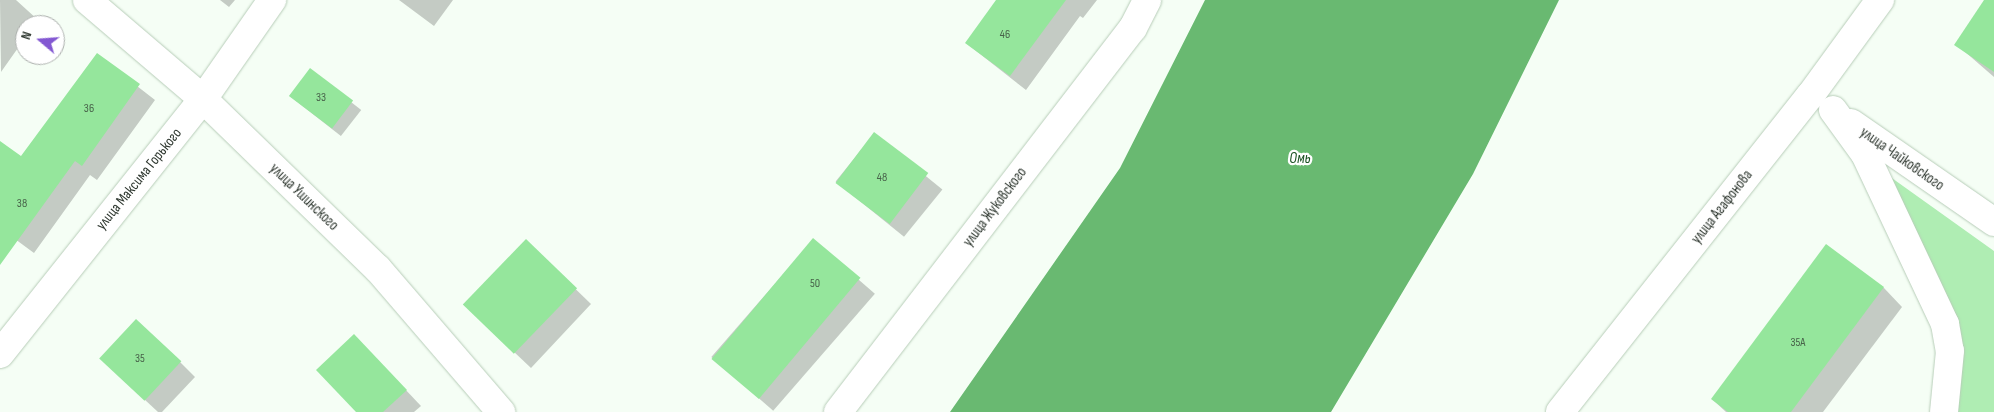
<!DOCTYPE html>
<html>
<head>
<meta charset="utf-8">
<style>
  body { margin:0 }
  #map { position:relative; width:1994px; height:412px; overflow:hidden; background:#f5fef5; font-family:"Sofia Sans Condensed",sans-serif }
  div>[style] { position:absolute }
  .green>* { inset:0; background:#afedb3 }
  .water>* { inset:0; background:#69b971 }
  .shadow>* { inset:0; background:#0003; transform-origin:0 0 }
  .building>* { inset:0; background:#95e69c; transform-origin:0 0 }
  .roads { filter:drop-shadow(0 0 1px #b7cdb8) drop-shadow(0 0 1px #b7cdb8) }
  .minor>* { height:28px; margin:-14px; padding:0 14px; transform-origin:14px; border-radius:14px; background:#fff }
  span { translate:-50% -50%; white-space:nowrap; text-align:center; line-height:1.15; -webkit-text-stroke:4.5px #fff; paint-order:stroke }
  .number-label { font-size:12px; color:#48634a }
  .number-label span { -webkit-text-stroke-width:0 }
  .street-label { font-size:15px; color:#2e372f }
  .water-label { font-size:16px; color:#1a5122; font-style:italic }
  .north { position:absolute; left:15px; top:15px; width:50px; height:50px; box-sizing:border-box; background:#fff; border:1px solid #abafac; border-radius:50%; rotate:288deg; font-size:14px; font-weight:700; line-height:20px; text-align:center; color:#2e372f }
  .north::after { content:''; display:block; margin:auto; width:18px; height:22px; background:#8358d2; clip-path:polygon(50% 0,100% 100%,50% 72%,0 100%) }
</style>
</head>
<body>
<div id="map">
  <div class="green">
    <div style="clip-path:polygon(1882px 171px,1994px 251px,1994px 412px,1954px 412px,1960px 341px)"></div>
  </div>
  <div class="water">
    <div style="clip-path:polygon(1205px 0,1559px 0,1473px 174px,1331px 412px,950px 412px,1120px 168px)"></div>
  </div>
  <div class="shadow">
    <div style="clip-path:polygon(0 0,16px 0,38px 20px,34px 25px,25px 25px,25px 38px,1px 72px)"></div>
    <div style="clip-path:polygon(220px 0,235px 0,229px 7px)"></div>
    <div style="clip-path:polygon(399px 0,453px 0,434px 26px)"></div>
    <div style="clip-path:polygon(998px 0,1097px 0,1083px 18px,1080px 16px,1026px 90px,966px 43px)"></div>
    <div style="clip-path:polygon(1986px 0,1994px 0,1994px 77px,1956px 44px)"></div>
    <div style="clip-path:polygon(97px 55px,155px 100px,97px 180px,90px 175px,34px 253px,0 228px,0 158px,22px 158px)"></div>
    <div style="left:310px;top:70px;width:65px;height:33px;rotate:38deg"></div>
    <div style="left:874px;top:134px;width:88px;height:61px;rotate:39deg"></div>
    <div style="left:813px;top:240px;width:82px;height:155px;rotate:41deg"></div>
    <div style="clip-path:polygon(526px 241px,591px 304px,531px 368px,480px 320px)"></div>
    <div style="clip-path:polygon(1827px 246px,1884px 288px,1902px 307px,1823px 412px,1726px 412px,1712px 399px)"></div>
    <div style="clip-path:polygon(369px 351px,421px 406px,414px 412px,358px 412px)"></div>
    <div style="clip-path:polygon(180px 362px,195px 377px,162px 412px,158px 412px,116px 373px)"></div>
  </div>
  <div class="building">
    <div style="clip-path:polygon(996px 0,1066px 0,1010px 76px,965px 43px)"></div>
    <div style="clip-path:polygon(1984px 0,1994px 0,1994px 72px,1954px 45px)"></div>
    <div style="clip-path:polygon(97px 53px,140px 84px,82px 166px,75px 161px,0 265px,0 141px,21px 156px)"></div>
    <div style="left:310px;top:68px;width:54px;height:35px;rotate:37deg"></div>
    <div style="left:874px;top:132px;width:68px;height:64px;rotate:37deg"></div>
    <div style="left:813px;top:238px;width:62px;height:158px;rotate:40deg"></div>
    <div style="left:526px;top:239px;width:71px;height:91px;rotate:44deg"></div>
    <div style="clip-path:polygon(1826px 244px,1884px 287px,1791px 412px,1728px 412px,1711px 399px)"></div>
    <div style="left:136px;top:319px;width:62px;height:54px;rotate:43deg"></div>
    <div style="clip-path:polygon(354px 334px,407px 390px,383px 412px,356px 412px,316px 370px)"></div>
  </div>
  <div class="roads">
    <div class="minor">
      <div style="left:87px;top:0;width:153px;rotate:40.5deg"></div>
      <div style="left:203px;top:99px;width:244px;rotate:44.2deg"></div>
      <div style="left:378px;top:269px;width:189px;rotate:49.3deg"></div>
      <div style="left:1833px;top:110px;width:54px;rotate:54deg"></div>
      <div style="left:1865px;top:154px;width:188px;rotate:64.8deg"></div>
      <div style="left:1945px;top:324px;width:27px;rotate:80deg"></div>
      <div style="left:1950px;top:351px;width:61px;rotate:95.6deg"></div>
      <div style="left:1851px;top:123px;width:174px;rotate:34.7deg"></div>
      <div style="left:0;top:354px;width:326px;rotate:-51.5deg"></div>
      <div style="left:203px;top:99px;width:121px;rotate:-55.1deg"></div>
      <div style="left:838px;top:412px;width:484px;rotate:-52.5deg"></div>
      <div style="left:1133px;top:28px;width:31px;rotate:-63deg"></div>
      <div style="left:1560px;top:412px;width:403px;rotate:-51.7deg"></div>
      <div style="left:1810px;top:96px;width:119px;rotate:-53.9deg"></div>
    </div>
  </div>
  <div class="number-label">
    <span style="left:1005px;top:35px">46</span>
    <span style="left:321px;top:98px">33</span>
    <span style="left:89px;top:109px">36</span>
    <span style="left:882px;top:178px">48</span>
    <span style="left:22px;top:204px">38</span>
    <span style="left:815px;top:284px">50</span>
    <span style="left:1798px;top:343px">35А</span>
    <span style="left:140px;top:359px">35</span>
  </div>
  <div class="street-label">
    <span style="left:1902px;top:159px;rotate:35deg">улица Чайковского</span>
    <span style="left:139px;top:179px;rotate:-51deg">улица Максима Горького</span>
    <span style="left:304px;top:197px;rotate:44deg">улица Ушинского</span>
    <span style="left:995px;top:207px;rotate:-53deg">улица Жуковского</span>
    <span style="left:1722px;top:207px;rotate:-52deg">улица Агафонова</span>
  </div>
  <div class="water-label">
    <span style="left:1300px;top:159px">Омь</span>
  </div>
  <div class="north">N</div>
</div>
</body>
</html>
